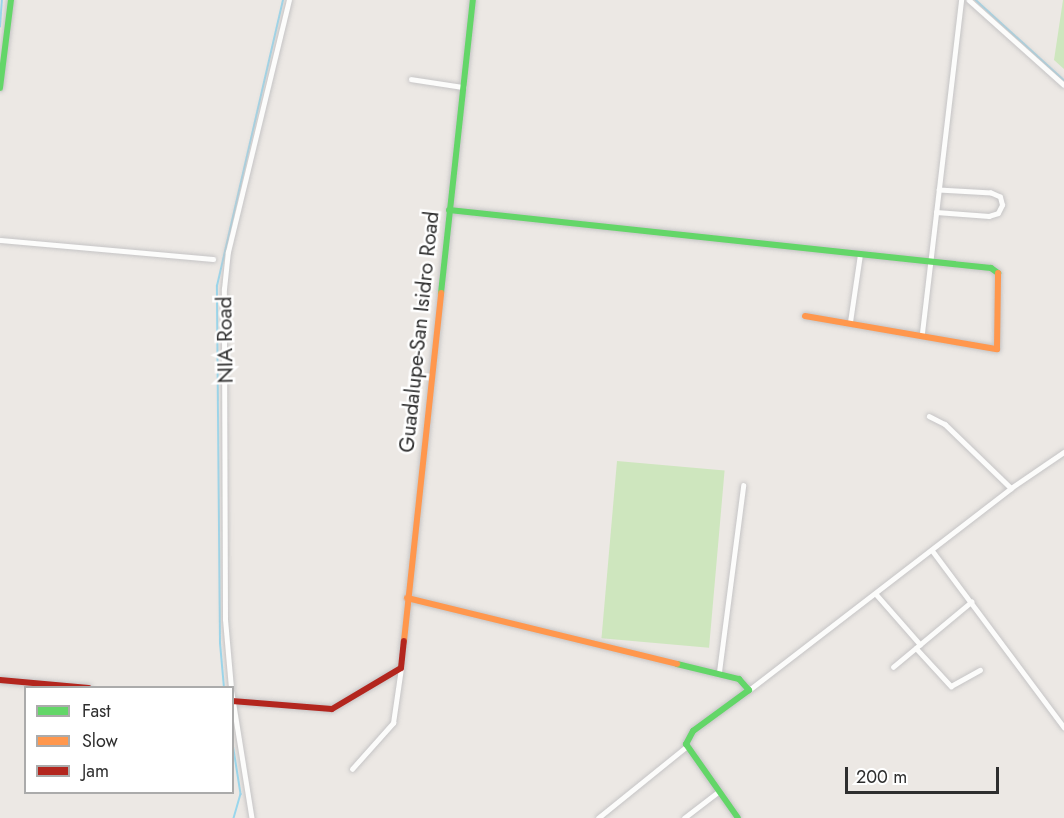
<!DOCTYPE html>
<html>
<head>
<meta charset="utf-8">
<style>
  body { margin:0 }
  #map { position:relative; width:1064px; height:818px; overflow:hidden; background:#ece8e4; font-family:Jost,sans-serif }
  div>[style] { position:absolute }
  .green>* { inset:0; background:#cee6be; transform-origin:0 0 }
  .stream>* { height:1.5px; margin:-0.75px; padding:0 0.75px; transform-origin:0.75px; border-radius:0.75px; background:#99d6ec }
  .roads { filter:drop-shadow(0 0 2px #c5c4c5) drop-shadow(0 0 2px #c5c4c5) }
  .street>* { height:4.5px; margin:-2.25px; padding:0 2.25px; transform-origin:2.25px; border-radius:2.25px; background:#fcfcfb }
  .fast>* { height:6px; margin:-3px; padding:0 3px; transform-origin:3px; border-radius:3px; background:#63d668 }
  .slow>* { height:6px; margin:-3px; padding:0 3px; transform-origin:3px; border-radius:3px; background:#ff974d }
  .jam>* { height:6px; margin:-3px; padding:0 3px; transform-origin:3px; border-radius:3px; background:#b3261e }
  span { translate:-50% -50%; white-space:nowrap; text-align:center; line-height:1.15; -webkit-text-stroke:5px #fff; paint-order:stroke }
  .street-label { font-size:21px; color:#2e2e2e }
  .legend { position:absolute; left:24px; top:686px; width:210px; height:108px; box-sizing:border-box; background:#fff; border:2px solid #ababab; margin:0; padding:8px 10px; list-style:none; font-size:18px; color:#2e2e2e }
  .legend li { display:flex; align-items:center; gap:12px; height:30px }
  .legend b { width:30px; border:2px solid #ababab }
  .scale { position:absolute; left:845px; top:767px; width:154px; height:27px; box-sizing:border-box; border:3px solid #2e2e2e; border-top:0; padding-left:8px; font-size:18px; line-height:21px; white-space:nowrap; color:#2e2e2e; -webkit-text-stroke:4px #fff; paint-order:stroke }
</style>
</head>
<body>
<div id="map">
  <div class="green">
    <div style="clip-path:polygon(1063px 0,1064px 0,1064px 69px,1054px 60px)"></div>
    <div style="left:617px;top:461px;width:108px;height:178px;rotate:5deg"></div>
  </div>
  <div class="stream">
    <div style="left:976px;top:0;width:119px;rotate:42.3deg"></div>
    <div style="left:0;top:27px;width:27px;rotate:-86deg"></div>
    <div style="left:224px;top:688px;width:45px;rotate:-95.1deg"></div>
    <div style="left:220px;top:643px;width:357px;rotate:-90.5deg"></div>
    <div style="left:217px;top:286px;width:294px;rotate:-77deg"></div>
    <div style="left:232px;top:737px;width:58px;rotate:81deg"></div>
    <div style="left:241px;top:794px;width:25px;rotate:106deg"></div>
  </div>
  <div class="roads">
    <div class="street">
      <div style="left:969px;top:0;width:127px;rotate:41.8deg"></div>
      <div style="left:411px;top:79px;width:53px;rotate:8.7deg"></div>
      <div style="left:936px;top:212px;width:53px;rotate:4.3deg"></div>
      <div style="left:989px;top:216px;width:9px;rotate:-18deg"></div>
      <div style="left:998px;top:213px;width:9px;rotate:-63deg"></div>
      <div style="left:1002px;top:205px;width:8px;rotate:-104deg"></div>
      <div style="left:1000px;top:197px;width:10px;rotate:-156deg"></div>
      <div style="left:991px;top:193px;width:52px;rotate:-176.7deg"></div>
      <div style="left:0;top:240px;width:214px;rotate:5.1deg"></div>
      <div style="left:850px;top:322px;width:69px;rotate:-81.6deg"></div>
      <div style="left:922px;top:333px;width:335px;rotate:-83.3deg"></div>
      <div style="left:929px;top:416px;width:18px;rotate:27deg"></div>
      <div style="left:945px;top:424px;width:92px;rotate:44.1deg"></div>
      <div style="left:932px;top:550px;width:221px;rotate:53.3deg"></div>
      <div style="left:876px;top:594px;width:67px;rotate:48.7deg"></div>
      <div style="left:916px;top:648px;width:52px;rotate:47.4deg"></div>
      <div style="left:951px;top:686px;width:33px;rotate:-29deg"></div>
      <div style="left:893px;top:667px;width:102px;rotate:-39.8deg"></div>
      <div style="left:719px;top:672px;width:188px;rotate:-82.6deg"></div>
      <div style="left:231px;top:688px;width:69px;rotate:-95deg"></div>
      <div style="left:225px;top:619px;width:330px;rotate:-90.2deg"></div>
      <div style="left:224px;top:289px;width:37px;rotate:-84deg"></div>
      <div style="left:228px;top:252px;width:259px;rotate:-76.4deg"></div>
      <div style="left:749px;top:690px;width:331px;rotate:-37.6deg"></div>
      <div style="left:1011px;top:488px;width:64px;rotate:-34.2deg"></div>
      <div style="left:232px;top:693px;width:127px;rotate:80.9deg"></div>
      <div style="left:352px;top:769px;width:62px;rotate:-48.3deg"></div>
      <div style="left:393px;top:723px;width:56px;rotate:-81.7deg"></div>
      <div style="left:598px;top:818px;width:113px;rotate:-38.9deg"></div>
      <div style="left:684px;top:818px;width:43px;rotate:-37.4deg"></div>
    </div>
    <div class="fast">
      <div style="left:0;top:88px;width:89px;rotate:-82.9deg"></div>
      <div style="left:449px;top:210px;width:545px;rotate:6.11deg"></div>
      <div style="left:991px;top:268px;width:9px;rotate:36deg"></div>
      <div style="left:441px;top:293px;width:295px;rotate:-83.8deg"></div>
      <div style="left:677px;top:664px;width:64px;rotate:13.6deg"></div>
      <div style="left:739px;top:679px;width:15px;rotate:48deg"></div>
      <div style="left:749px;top:690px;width:69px;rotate:143.8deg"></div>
      <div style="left:693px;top:731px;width:15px;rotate:118deg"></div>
      <div style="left:686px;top:744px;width:90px;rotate:54.9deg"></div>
    </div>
    <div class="slow">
      <div style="left:805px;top:316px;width:195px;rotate:9.8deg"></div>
      <div style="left:997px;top:349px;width:76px;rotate:-89.2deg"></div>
      <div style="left:407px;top:598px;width:278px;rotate:13.7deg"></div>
      <div style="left:404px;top:641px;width:350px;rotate:-83.9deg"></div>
    </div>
    <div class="jam">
      <div style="left:0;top:680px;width:89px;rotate:5.1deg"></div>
      <div style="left:232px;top:701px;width:100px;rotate:4.6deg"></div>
      <div style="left:332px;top:709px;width:80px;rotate:-30.7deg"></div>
      <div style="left:401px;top:668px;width:27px;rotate:-84deg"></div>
    </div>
  </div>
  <div class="street-label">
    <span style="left:419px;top:332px;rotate:-84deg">Guadalupe-San Isidro Road</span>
    <span style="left:225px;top:340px;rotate:-91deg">NIA Road</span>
  </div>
  <ul class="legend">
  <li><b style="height:8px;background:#63d668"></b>Fast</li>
  <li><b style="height:8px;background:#ff974d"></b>Slow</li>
  <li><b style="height:8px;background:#b3261e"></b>Jam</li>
  </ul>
  <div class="scale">200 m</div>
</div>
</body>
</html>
